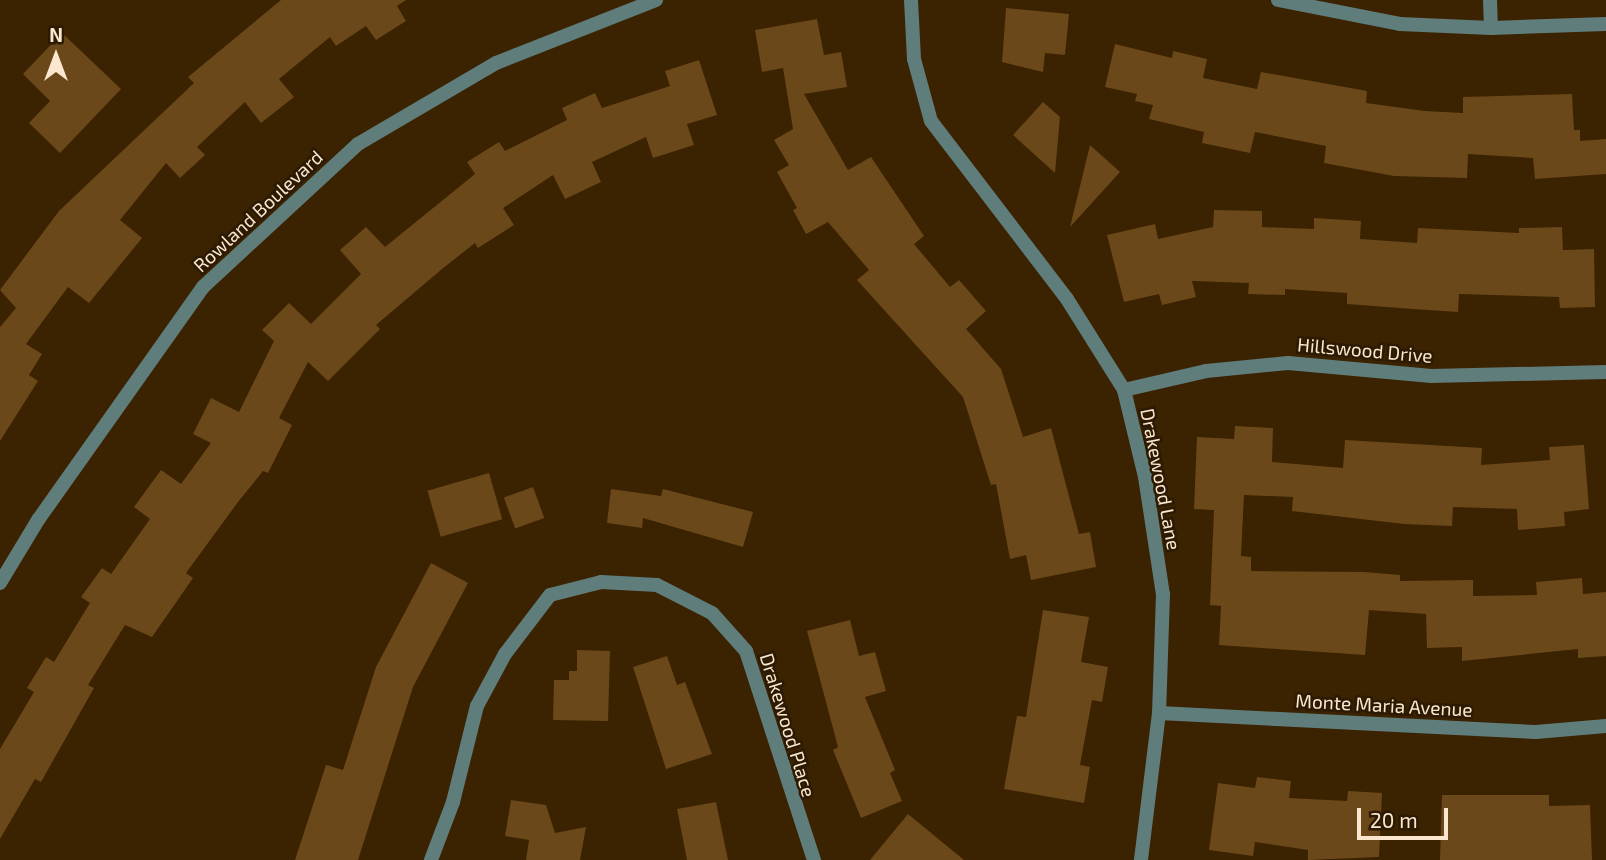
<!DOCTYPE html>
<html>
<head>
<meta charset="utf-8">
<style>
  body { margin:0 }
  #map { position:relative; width:1606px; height:860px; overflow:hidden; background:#3b2200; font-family:"Exo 2",sans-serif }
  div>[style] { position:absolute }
  .building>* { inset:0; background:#6a4819; transform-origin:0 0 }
  .street>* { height:14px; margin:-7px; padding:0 7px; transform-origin:7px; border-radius:7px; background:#5f7d7b }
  span { translate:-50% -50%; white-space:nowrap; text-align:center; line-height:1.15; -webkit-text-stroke:5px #2c1a03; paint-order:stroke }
  .street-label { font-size:19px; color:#fbe7cf }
  .north { position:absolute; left:21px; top:21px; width:70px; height:70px; -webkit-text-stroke:5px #2c1a03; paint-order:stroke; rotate:0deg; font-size:19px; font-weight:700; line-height:28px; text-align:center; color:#fbe7cf }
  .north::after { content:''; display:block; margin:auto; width:24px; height:32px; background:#fbe7cf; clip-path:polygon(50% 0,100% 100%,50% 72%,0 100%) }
  .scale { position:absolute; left:1357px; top:808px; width:91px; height:32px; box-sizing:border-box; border:4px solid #fbe7cf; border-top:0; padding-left:9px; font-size:21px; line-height:24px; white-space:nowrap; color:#fbe7cf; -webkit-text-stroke:5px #2c1a03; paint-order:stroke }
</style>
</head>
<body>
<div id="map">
  <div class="building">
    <div style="clip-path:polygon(281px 0,406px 0,397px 6px,406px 21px,376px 40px,366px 26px,336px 46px,330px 37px,279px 79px,294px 97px,261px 123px,245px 102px,197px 147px,205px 155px,180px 178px,166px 163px,120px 220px,142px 238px,89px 303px,68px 287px,26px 344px,42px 354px,29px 375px,38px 381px,0 441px,0 327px,16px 308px,0 290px,59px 211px,194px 83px,188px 77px)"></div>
    <div style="clip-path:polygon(1006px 8px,1069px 14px,1065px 55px,1045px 53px,1043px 72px,1002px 62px)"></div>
    <div style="clip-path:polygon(817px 19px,824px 55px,841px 52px,847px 87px,804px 94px,848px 170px,871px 157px,924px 236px,914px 244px,950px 287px,959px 280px,986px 311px,966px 329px,1001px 369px,1023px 437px,1051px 428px,1079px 534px,1090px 532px,1096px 567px,1031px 580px,1026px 555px,1010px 559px,996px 484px,991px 485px,963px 397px,857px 280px,869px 270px,828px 222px,806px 234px,793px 210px,797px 208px,777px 172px,789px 165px,774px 140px,793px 129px,783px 68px,762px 72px,755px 30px)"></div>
    <div style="clip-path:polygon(62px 33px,121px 89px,60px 153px,29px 123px,50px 101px,23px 74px)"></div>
    <div style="clip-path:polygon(1115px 44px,1172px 58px,1173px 51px,1207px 59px,1203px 78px,1257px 89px,1261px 72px,1367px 91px,1366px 103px,1425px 111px,1463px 113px,1463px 97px,1572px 94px,1574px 130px,1580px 130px,1580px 141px,1606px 139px,1606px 174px,1535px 179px,1533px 158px,1468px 154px,1467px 178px,1394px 176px,1324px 163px,1326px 146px,1255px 132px,1250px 153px,1202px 143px,1204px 132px,1149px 119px,1153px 105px,1135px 101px,1137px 94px,1105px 87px)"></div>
    <div style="clip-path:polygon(699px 60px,717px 115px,687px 124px,694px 145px,653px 158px,646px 137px,592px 162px,601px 182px,565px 199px,553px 175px,503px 208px,514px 225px,478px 248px,475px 243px,442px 269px,376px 325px,380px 329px,328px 381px,308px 362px,279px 418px,292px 425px,268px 473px,263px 471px,238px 502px,186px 573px,193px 578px,152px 637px,125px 625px,88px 685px,94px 688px,41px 782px,35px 779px,0 839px,0 749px,34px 692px,27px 688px,46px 657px,54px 662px,90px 603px,81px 597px,102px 568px,111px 574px,150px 519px,134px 507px,161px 470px,181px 484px,211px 443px,193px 434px,211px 398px,239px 412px,274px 341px,262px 330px,289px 303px,311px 324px,361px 274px,340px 250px,366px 227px,385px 247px,475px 174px,467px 162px,499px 142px,505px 151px,567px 120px,562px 108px,595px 93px,602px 108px,670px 86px,665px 71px)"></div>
    <div style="clip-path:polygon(1043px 102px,1060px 117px,1055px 173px,1013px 135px)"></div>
    <div style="clip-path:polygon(1090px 145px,1120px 172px,1070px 227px)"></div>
    <div style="clip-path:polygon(1214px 210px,1262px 211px,1262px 227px,1314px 229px,1314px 218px,1361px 221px,1360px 239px,1417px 243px,1418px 228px,1519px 233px,1519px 228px,1562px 227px,1563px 250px,1594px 249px,1595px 307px,1560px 308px,1559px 297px,1459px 294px,1458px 312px,1413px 309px,1347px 304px,1347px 293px,1285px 289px,1285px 295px,1248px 294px,1249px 283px,1192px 281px,1196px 297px,1162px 305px,1159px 294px,1124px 302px,1107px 235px,1155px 224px,1158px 239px,1213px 227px)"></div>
    <div style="clip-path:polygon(1235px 426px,1273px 428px,1272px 462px,1343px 468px,1345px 440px,1482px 448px,1481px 465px,1550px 460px,1549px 447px,1584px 445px,1589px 509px,1564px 512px,1565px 526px,1518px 530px,1517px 509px,1453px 507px,1452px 526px,1404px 524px,1292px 511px,1293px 497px,1244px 495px,1241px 556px,1251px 557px,1251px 571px,1364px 572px,1400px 575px,1400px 581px,1473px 580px,1473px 596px,1537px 595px,1536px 582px,1582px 578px,1583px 594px,1606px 592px,1606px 656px,1578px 658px,1578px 649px,1462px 661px,1462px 647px,1427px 648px,1426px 614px,1369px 610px,1365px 655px,1219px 645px,1221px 606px,1210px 605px,1214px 510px,1194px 509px,1197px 437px,1234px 439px)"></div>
    <div style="left:489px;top:473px;width:48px;height:64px;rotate:74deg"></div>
    <div style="left:533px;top:487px;width:33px;height:31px;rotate:70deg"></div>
    <div style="clip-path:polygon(611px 489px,661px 496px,663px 489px,753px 512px,743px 547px,643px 518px,642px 528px,607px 523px)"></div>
    <div style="clip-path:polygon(431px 563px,468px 583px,413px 687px,358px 860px,295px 860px,326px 765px,343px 770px,376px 667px)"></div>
    <div style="clip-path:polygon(1043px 610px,1089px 617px,1081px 662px,1108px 667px,1102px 702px,1092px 700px,1080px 765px,1090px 767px,1084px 803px,1004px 789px,1017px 716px,1026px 717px)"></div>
    <div style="clip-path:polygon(850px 620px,859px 656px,875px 652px,886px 691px,865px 697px,895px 770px,890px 773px,902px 801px,861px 818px,833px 750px,838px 747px,807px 631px)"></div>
    <div style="clip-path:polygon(577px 650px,610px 651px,608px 721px,553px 720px,554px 680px,569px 680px,569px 671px,577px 671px)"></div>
    <div style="clip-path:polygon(667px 656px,677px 685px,685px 682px,712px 754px,666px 769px,633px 667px)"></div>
    <div style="clip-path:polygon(1257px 777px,1291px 781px,1289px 798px,1347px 801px,1348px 791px,1382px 793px,1379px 857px,1308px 860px,1308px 850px,1255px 842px,1253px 856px,1209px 850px,1218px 783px,1255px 788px)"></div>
    <div style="clip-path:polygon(1442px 795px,1549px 795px,1549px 806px,1590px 805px,1592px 860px,1440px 860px)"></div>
    <div style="clip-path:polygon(511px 800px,546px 805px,555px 833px,586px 827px,580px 860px,526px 860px,529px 840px,505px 836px)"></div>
    <div style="clip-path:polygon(716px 802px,728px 860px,687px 860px,677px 809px)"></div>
    <div style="clip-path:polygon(908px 814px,964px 860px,870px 860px)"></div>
  </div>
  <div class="street">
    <div style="left:911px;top:0;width:59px;rotate:87.1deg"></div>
    <div style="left:914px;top:59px;width:64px;rotate:74.7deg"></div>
    <div style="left:931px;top:121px;width:224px;rotate:52.6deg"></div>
    <div style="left:1067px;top:299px;width:107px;rotate:57.9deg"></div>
    <div style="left:1124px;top:390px;width:89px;rotate:76.4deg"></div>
    <div style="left:1145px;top:477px;width:118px;rotate:81.3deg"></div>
    <div style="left:1163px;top:594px;width:119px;rotate:91.9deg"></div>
    <div style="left:1159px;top:713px;width:148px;rotate:97deg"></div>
    <div style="left:1278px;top:0;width:124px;rotate:11.1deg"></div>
    <div style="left:1400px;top:24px;width:91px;rotate:2.5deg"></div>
    <div style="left:1491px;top:28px;width:115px;rotate:-2deg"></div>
    <div style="left:1490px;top:0;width:28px;rotate:88deg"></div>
    <div style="left:1124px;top:390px;width:84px;rotate:-13deg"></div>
    <div style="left:1206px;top:371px;width:82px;rotate:-5.6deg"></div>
    <div style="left:1288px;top:363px;width:144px;rotate:5.2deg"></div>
    <div style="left:1431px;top:376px;width:175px;rotate:-1.3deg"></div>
    <div style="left:0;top:583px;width:74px;rotate:-58.9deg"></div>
    <div style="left:38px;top:520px;width:286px;rotate:-54.7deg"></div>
    <div style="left:203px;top:287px;width:211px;rotate:-42.7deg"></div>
    <div style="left:358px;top:144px;width:160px;rotate:-30.4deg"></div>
    <div style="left:496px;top:63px;width:172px;rotate:-21.5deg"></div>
    <div style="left:1159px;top:713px;width:377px;rotate:2.9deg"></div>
    <div style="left:1536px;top:732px;width:70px;rotate:-4.9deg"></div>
    <div style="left:431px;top:860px;width:62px;rotate:-69.2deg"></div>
    <div style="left:453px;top:802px;width:99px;rotate:-76deg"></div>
    <div style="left:477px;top:706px;width:59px;rotate:-61.7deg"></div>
    <div style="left:505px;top:654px;width:74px;rotate:-52.7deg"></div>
    <div style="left:550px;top:595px;width:53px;rotate:-14.3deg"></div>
    <div style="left:601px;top:582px;width:56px;rotate:3.1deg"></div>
    <div style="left:657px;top:585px;width:62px;rotate:27deg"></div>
    <div style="left:712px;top:613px;width:51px;rotate:48.2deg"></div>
    <div style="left:746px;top:651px;width:220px;rotate:72deg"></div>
  </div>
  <div class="street-label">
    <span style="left:258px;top:211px;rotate:-43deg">Rowland Boulevard</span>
    <span style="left:1365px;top:350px;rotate:5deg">Hillswood Drive</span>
    <span style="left:1161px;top:479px;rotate:79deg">Drakewood Lane</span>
    <span style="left:1384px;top:705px;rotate:3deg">Monte Maria Avenue</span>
    <span style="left:788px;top:725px;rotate:73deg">Drakewood Place</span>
  </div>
  <div class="north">N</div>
  <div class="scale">20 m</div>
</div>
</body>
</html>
